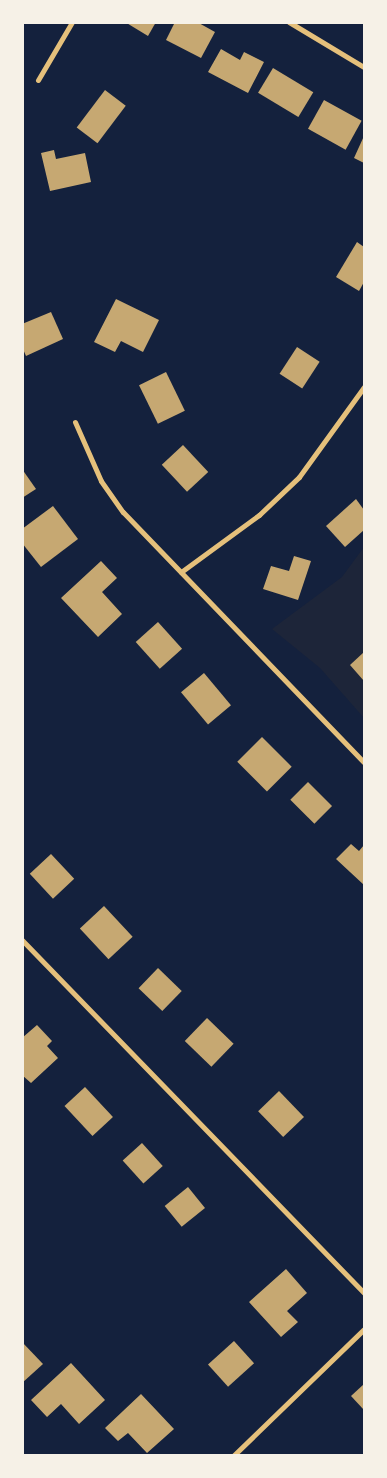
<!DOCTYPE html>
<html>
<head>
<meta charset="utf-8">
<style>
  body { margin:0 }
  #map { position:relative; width:387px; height:1478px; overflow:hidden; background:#14213d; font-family:"Roboto Condensed",sans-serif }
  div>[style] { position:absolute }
  .green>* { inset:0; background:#1d2539 }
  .building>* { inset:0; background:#c6a872; transform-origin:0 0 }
  .minor>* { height:5px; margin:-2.5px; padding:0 2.5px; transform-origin:2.5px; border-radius:2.5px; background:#e5c07b }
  span { translate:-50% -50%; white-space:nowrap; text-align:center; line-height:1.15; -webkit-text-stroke:5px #f6f1e7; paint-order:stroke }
  .frame { position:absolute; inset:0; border:24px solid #f6f1e7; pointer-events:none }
</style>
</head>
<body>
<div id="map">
  <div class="green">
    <div style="clip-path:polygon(364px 547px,364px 718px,320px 668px,272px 629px,342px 577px)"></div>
  </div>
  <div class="building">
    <div style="clip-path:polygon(125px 22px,156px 22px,148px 36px)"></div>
    <div style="clip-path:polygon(175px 22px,197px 22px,215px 32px,201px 58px,166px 40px)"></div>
    <div style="clip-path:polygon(221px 49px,240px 60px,244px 52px,264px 62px,248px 93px,208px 72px)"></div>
    <div style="left:273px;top:68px;width:47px;height:29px;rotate:31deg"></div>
    <div style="left:105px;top:90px;width:26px;height:47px;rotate:37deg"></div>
    <div style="left:324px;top:100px;width:43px;height:33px;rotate:29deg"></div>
    <div style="clip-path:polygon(364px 136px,364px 163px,354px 158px)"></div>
    <div style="clip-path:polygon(54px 150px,56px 159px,85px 153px,91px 182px,50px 191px,41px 153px)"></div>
    <div style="clip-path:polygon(357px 242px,364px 247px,364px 282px,359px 291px,336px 277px)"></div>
    <div style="clip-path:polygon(116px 299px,159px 320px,143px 352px,121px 341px,115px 352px,94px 342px)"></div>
    <div style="clip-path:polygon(51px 312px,63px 339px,26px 356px,22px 347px,22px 324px)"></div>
    <div style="left:297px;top:347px;width:27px;height:32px;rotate:33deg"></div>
    <div style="left:166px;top:372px;width:43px;height:30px;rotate:64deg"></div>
    <div style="left:183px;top:445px;width:37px;height:29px;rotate:47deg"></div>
    <div style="clip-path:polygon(22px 469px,36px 489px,22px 498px)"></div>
    <div style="clip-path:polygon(356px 499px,364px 510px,364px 530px,345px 547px,326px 526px)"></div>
    <div style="clip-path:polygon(53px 506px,78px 539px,41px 567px,22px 543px,22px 529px)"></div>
    <div style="clip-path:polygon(294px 556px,311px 561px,298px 600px,263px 589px,271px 566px,289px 571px)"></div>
    <div style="clip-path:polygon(101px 561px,117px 578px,102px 592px,122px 614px,98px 637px,61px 598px)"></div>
    <div style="left:158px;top:622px;width:36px;height:30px;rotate:48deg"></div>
    <div style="clip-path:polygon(364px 652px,364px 681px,350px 665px)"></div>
    <div style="left:204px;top:673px;width:42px;height:30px;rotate:50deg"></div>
    <div style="left:262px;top:737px;width:42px;height:35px;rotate:45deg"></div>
    <div style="left:308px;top:782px;width:34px;height:25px;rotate:45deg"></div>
    <div style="clip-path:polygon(351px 844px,359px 851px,364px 845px,364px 885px,336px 859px)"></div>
    <div style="left:51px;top:854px;width:34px;height:29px;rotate:47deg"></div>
    <div style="left:104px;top:906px;width:42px;height:33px;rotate:47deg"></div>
    <div style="left:158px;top:968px;width:33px;height:28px;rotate:44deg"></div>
    <div style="left:207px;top:1018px;width:37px;height:32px;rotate:44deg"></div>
    <div style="clip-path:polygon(37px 1025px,52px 1041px,47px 1046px,58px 1058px,31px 1083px,22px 1075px,22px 1038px)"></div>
    <div style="left:85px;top:1087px;width:41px;height:28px;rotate:47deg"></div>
    <div style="left:279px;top:1091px;width:36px;height:29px;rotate:46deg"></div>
    <div style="left:142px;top:1143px;width:31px;height:26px;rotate:48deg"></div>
    <div style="left:188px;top:1187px;width:27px;height:30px;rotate:51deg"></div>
    <div style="clip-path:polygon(286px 1269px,307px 1293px,287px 1311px,298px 1322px,281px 1337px,249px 1302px)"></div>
    <div style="left:234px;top:1341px;width:30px;height:35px;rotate:48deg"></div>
    <div style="clip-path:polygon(22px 1342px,43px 1364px,22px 1383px)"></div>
    <div style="clip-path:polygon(71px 1363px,105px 1400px,79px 1424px,61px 1404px,47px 1417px,31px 1400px)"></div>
    <div style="clip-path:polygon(364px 1384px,364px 1410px,351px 1396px)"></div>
    <div style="clip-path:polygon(141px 1394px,174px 1429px,147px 1453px,128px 1433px,118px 1441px,105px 1428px)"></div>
  </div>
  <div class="minor">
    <div style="left:289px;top:22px;width:87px;rotate:31deg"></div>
    <div style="left:38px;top:80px;width:67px;rotate:-59.6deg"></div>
    <div style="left:75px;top:422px;width:64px;rotate:66.2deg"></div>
    <div style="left:101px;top:481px;width:38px;rotate:55deg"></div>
    <div style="left:123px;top:512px;width:347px;rotate:46.1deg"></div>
    <div style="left:181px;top:572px;width:97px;rotate:-36.2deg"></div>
    <div style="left:259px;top:515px;width:55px;rotate:-43.5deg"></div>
    <div style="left:299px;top:477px;width:111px;rotate:-54.2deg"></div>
    <div style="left:22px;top:940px;width:492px;rotate:45.9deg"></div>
    <div style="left:233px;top:1456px;width:182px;rotate:-44.1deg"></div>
  </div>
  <div class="frame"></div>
</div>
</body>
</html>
